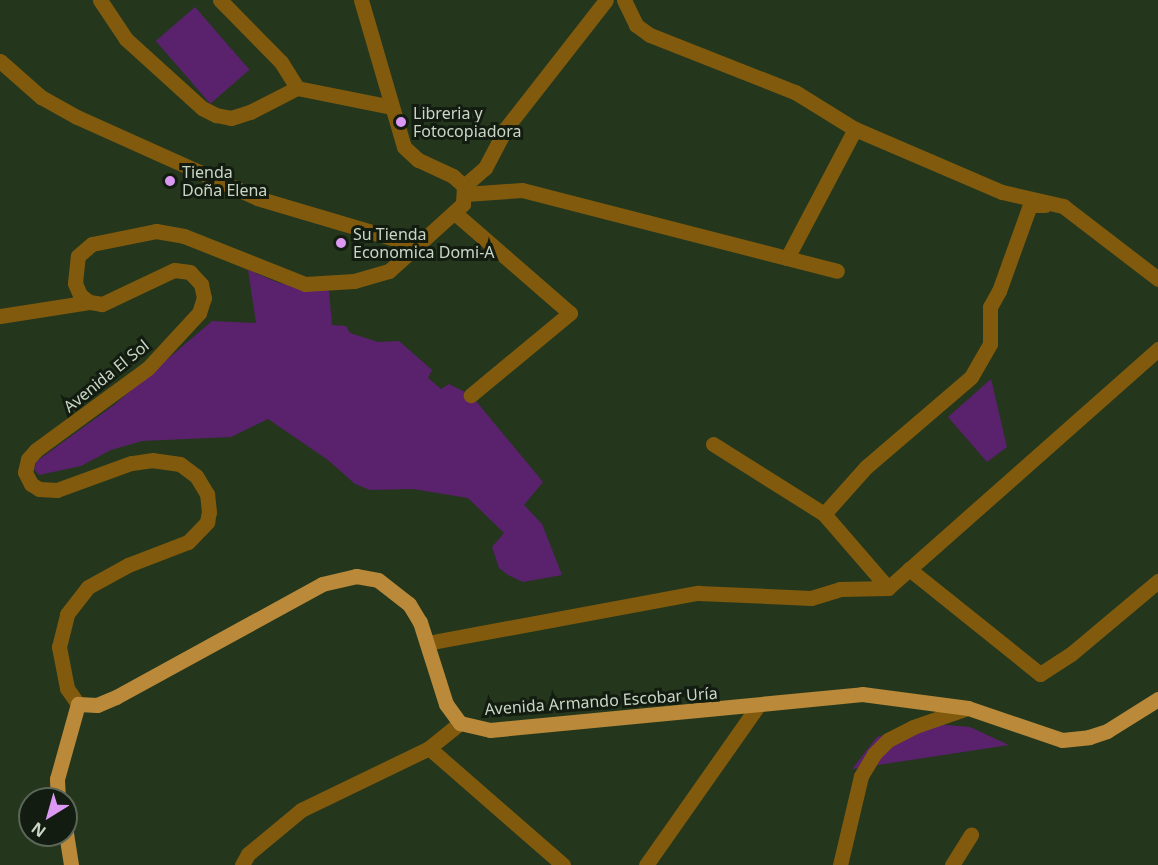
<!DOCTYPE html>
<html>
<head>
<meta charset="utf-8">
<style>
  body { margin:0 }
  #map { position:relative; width:1158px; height:865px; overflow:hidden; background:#24371c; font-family:"Noto Sans",sans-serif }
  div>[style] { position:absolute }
  .green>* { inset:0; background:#5a216d; transform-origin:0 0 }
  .minor>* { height:15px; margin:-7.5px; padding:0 7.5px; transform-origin:7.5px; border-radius:7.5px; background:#825a0d }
  .major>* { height:15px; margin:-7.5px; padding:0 7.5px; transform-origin:7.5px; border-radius:7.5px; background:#ba8939 }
  .dots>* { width:16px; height:16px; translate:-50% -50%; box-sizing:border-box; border:3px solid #131c10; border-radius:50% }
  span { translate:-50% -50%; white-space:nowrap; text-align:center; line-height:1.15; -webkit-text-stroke:6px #131c10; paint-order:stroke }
  .poi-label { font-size:16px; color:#cad6c5 }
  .left { translate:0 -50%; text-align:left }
  .street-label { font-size:16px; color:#cad6c5 }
  .north { position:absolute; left:18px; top:787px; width:60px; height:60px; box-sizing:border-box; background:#131c10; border:2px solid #5c6658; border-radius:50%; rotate:217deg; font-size:16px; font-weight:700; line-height:24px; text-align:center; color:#cad6c5 }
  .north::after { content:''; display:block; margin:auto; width:21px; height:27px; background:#dc99f4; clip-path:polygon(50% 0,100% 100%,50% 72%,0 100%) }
</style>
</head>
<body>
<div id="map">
  <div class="green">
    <div style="left:195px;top:7px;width:83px;height:52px;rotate:49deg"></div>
    <div style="clip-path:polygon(248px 270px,279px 283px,329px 291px,332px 325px,346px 326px,350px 333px,378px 342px,399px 341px,432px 370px,428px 378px,441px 389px,449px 384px,471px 395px,543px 482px,524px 505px,542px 524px,562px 575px,523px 582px,508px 575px,499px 568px,492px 547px,504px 533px,468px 498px,413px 489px,370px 490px,355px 484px,328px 460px,268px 419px,231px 437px,142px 441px,111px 450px,81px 466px,39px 475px,34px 469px,37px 461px,114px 405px,212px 321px,256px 323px)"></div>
    <div style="clip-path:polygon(991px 379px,1007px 447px,987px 462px,948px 417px)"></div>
    <div style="clip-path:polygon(921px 723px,970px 727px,1009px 745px,852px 769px,877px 737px)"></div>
  </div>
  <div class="minor">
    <div style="left:100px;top:0;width:47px;rotate:56.3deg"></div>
    <div style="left:126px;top:39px;width:103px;rotate:42.2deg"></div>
    <div style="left:202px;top:108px;width:16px;rotate:27deg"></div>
    <div style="left:216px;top:115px;width:15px;rotate:11deg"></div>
    <div style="left:231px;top:118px;width:20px;rotate:-18deg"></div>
    <div style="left:250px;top:112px;width:53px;rotate:-27.1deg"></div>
    <div style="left:220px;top:0;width:87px;rotate:45.5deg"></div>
    <div style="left:281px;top:62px;width:31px;rotate:58deg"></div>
    <div style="left:297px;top:88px;width:96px;rotate:11.4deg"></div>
    <div style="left:624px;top:0;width:28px;rotate:64deg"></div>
    <div style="left:636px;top:25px;width:17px;rotate:36deg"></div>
    <div style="left:650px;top:35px;width:156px;rotate:21.5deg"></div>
    <div style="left:795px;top:92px;width:70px;rotate:31.7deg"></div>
    <div style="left:855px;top:129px;width:160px;rotate:23.2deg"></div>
    <div style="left:1002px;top:192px;width:63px;rotate:12.9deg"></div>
    <div style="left:1063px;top:206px;width:120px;rotate:37.5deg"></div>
    <div style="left:0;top:61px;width:55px;rotate:41.3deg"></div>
    <div style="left:41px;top:97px;width:41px;rotate:29.1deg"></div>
    <div style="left:77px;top:117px;width:197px;rotate:24.2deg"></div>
    <div style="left:257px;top:198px;width:169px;rotate:16.5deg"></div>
    <div style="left:464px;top:186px;width:28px;rotate:-41deg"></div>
    <div style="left:485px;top:168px;width:45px;rotate:-62.3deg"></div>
    <div style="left:506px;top:128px;width:162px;rotate:-52deg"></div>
    <div style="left:465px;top:194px;width:57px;rotate:-4deg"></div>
    <div style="left:522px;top:190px;width:325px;rotate:14.4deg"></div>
    <div style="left:456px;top:214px;width:151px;rotate:41deg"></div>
    <div style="left:570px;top:313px;width:129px;rotate:140.4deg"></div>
    <div style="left:787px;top:258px;width:146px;rotate:-62.2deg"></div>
    <div style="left:0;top:316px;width:90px;rotate:-8.9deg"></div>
    <div style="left:713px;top:444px;width:131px;rotate:32.2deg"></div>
    <div style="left:824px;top:514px;width:98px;rotate:49.1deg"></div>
    <div style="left:824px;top:514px;width:63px;rotate:-48.2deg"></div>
    <div style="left:866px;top:467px;width:138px;rotate:-40.6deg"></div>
    <div style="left:971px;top:377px;width:38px;rotate:-60deg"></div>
    <div style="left:990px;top:344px;width:37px;rotate:-90deg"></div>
    <div style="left:990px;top:307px;width:18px;rotate:-61deg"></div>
    <div style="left:999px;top:291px;width:91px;rotate:-70.2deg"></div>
    <div style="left:1030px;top:205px;width:15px"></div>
    <div style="left:909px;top:569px;width:168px;rotate:38.7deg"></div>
    <div style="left:1040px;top:674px;width:37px;rotate:-33deg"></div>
    <div style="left:1071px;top:654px;width:114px;rotate:-40deg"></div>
    <div style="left:427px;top:643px;width:276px;rotate:-10.5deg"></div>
    <div style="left:698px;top:593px;width:113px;rotate:2.5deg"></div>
    <div style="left:811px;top:598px;width:30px;rotate:-17deg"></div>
    <div style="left:840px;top:589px;width:48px;rotate:-1.2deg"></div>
    <div style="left:888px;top:588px;width:361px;rotate:-41.5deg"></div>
    <div style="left:78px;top:704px;width:19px;rotate:-125deg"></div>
    <div style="left:67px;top:688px;width:42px;rotate:-101deg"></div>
    <div style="left:59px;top:647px;width:34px;rotate:-76deg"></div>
    <div style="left:67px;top:614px;width:34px;rotate:-52deg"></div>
    <div style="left:88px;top:587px;width:46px;rotate:-28.8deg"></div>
    <div style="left:128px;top:565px;width:64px;rotate:-21deg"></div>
    <div style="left:188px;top:542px;width:28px;rotate:-46deg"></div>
    <div style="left:207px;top:522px;width:10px;rotate:-79deg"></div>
    <div style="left:209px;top:512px;width:18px;rotate:-96deg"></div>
    <div style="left:207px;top:494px;width:21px;rotate:-121deg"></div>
    <div style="left:196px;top:476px;width:20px;rotate:-143deg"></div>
    <div style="left:180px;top:464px;width:27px;rotate:-172deg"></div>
    <div style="left:153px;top:460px;width:22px;rotate:172deg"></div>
    <div style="left:131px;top:463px;width:79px;rotate:160deg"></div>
    <div style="left:57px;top:490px;width:18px;rotate:-177deg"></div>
    <div style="left:39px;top:489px;width:9px;rotate:-148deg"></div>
    <div style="left:31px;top:484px;width:13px;rotate:-117deg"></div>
    <div style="left:25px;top:472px;width:13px;rotate:-77deg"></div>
    <div style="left:28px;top:459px;width:12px;rotate:-48deg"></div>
    <div style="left:36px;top:450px;width:139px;rotate:-36.2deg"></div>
    <div style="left:148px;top:368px;width:75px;rotate:-47.2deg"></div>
    <div style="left:199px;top:313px;width:16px;rotate:-72deg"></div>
    <div style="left:204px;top:298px;width:14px;rotate:-102deg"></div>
    <div style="left:201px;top:284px;width:16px;rotate:-133deg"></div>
    <div style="left:190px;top:272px;width:16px;rotate:-173deg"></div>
    <div style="left:174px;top:270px;width:80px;rotate:154.7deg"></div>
    <div style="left:102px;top:304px;width:13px;rotate:-171deg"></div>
    <div style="left:89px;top:302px;width:11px;rotate:-142deg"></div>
    <div style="left:80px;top:295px;width:13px;rotate:-113deg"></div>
    <div style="left:75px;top:283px;width:27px;rotate:-84deg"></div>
    <div style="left:78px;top:256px;width:18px;rotate:-41deg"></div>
    <div style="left:92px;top:244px;width:65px;rotate:-11.5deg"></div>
    <div style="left:156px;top:231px;width:28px;rotate:10deg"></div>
    <div style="left:184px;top:236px;width:130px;rotate:21.6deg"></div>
    <div style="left:305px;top:284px;width:49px;rotate:-3.5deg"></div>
    <div style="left:354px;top:281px;width:36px;rotate:-16deg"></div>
    <div style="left:389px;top:271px;width:100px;rotate:-42.2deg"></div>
    <div style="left:463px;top:204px;width:18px;rotate:-87deg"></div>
    <div style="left:464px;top:186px;width:15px;rotate:-138deg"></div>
    <div style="left:453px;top:176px;width:38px;rotate:-155deg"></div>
    <div style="left:418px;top:160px;width:19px;rotate:-137deg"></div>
    <div style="left:404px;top:147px;width:153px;rotate:-106.3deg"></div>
    <div style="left:429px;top:748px;width:178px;rotate:41.1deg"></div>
    <div style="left:242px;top:865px;width:13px;rotate:-61deg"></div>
    <div style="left:248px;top:854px;width:69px;rotate:-39.7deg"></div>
    <div style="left:301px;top:810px;width:142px;rotate:-25.8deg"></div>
    <div style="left:429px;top:748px;width:40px;rotate:-39deg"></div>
    <div style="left:646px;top:865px;width:193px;rotate:-54.9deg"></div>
    <div style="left:840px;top:865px;width:91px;rotate:-76.7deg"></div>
    <div style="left:861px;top:776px;width:26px;rotate:-59deg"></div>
    <div style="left:874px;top:754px;width:20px;rotate:-45deg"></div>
    <div style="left:888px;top:740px;width:28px;rotate:-27deg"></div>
    <div style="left:913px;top:727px;width:58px;rotate:-19.1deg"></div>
    <div style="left:952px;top:865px;width:36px;rotate:-58deg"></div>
  </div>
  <div class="major">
    <div style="left:58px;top:799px;width:20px;rotate:-93deg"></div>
    <div style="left:57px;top:779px;width:78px;rotate:-74.4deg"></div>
    <div style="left:78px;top:704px;width:19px;rotate:3deg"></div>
    <div style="left:97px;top:705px;width:21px;rotate:-23deg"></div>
    <div style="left:116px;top:697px;width:235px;rotate:-28.7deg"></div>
    <div style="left:322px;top:584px;width:35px;rotate:-13deg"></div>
    <div style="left:356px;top:576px;width:22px;rotate:10deg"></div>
    <div style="left:378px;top:580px;width:39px;rotate:38deg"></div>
    <div style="left:409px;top:604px;width:21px;rotate:59deg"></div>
    <div style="left:420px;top:622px;width:86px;rotate:72.4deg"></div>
    <div style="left:446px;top:704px;width:24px;rotate:54deg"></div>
    <div style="left:460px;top:723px;width:31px;rotate:13deg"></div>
    <div style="left:490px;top:730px;width:374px;rotate:-5.5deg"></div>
    <div style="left:862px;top:694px;width:107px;rotate:7.5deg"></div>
    <div style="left:968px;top:708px;width:99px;rotate:18.8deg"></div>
    <div style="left:1062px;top:740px;width:27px;rotate:-6deg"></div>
    <div style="left:1089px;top:737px;width:19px;rotate:-18deg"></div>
    <div style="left:1107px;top:731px;width:60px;rotate:-32.1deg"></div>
    <div style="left:66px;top:833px;width:32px;rotate:81deg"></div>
  </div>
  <div class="dots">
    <div style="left:401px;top:122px;background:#dc99f4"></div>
    <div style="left:170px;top:181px;background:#dc99f4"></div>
    <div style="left:341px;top:243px;background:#dc99f4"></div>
  </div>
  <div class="poi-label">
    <span class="left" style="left:413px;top:122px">Libreria y<br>Fotocopiadora</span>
    <span class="left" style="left:182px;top:181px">Tienda<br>Doña Elena</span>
    <span class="left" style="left:353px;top:243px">Su Tienda<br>Economica Domi-A</span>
  </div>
  <div class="street-label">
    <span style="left:106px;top:376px;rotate:-39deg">Avenida El Sol</span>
    <span style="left:601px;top:701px;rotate:-4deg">Avenida Armando Escobar Uría</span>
  </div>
  <div class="north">N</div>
</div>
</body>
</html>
